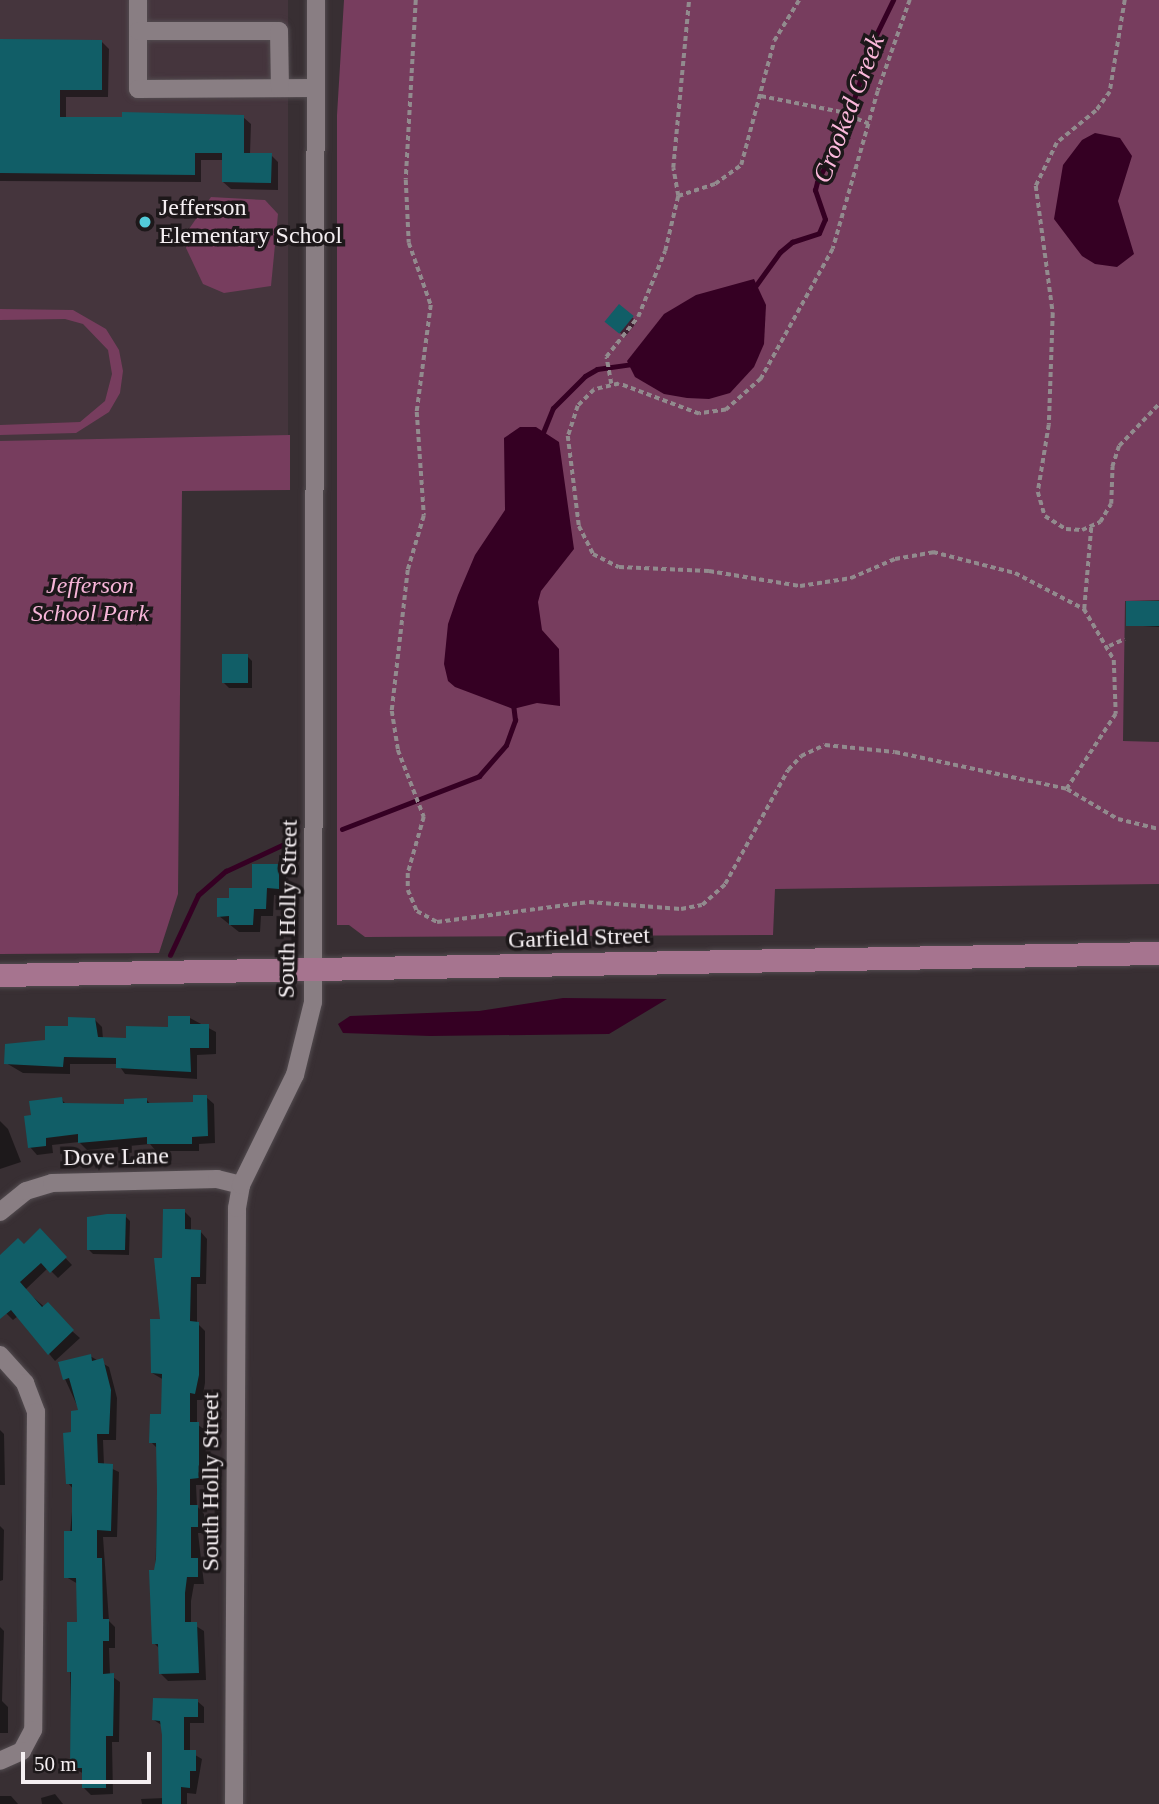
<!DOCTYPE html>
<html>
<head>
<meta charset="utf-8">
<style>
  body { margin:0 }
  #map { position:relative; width:1159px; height:1804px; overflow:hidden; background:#382f33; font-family:"Times New Roman",serif }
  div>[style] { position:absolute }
  .built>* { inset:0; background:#45353d; transform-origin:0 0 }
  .green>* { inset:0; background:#773d5e }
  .water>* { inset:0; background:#350023 }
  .shadow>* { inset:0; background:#0007 }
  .stream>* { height:5px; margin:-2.5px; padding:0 2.5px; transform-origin:2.5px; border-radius:2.5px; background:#350023 }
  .building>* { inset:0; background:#115e67; transform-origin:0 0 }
  .path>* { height:3.5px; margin-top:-1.75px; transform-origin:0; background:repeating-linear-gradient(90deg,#928b8e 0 5px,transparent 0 8.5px) }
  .roads { filter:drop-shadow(0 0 2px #524b4f) drop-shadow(0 0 2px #524b4f) }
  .minor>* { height:18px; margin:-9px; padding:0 9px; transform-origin:9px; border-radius:9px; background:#897e83 }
  .major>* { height:23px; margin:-11.5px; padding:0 11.5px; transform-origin:11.5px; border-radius:11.5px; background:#a6748f }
  .dots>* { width:19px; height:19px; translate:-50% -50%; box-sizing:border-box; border:4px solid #1d181a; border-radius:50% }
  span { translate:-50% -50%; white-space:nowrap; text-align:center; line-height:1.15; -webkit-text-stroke:7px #1d181a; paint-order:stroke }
  .poi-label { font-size:24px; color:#f5eff2 }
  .left { translate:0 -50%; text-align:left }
  .park-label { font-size:24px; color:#f7b5d8; font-style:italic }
  .street-label { font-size:24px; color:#f5eff2 }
  .water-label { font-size:26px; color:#fbb8db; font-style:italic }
  .scale { position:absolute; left:21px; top:1752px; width:130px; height:32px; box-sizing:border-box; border:4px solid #f5eff2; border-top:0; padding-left:9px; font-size:21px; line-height:24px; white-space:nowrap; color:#f5eff2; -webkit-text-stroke:5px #1d181a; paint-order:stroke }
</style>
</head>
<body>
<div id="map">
  <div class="built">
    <div style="left:0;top:0;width:288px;height:441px"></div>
  </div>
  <div class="green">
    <div style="clip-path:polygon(344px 0,1159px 0,1159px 600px,1125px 601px,1123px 741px,1159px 742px,1159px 884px,775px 889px,773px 935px,365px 937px,349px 925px,337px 925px,337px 115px)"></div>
    <div style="clip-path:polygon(211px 197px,265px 200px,278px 214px,271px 286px,224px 293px,203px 284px,186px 248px,189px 229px)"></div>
    <div style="clip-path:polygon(0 309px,73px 310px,106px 329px,119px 350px,123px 371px,120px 393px,109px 412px,76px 433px,0 435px,0 425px,80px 422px,105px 401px,112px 374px,108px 350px,83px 324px,65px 319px,0 320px)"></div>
    <div style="clip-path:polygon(290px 435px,290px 490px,182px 491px,178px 894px,159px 953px,0 954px,0 441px)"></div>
  </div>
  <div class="water">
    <div style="clip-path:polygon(1095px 133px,1120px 138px,1132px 156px,1118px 201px,1134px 254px,1117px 267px,1095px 264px,1082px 256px,1054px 219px,1063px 165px,1082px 140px)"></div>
    <div style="clip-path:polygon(754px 279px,766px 305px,764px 344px,754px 367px,730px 393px,709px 399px,687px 398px,664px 394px,635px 377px,627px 361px,664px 314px,696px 295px)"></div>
    <div style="clip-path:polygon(520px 427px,536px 427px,559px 442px,574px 549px,541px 591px,538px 602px,542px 630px,559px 649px,560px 706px,537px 703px,513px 709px,455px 687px,448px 681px,444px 664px,448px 624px,458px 595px,475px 555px,505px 510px,504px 438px)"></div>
    <div style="clip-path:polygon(563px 998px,667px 999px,609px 1034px,430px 1036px,343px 1033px,338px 1024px,350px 1016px,479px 1011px)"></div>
  </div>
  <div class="shadow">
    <div style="clip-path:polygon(0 41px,101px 41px,109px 49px,108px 97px,66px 97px,66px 119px,243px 117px,251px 124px,250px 154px,271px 155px,278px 162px,278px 190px,231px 189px,223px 182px,224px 160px,201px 160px,201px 182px,0 181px)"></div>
    <div style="clip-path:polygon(632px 317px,637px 322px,625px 337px,612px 326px)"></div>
    <div style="clip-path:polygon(1159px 602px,1159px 627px,1127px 625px)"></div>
    <div style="clip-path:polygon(247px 656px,252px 661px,252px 688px,229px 688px,224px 683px)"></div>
    <div style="clip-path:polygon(278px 866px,286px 873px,286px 896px,274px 895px,273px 916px,261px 916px,260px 932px,239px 932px,219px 916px,231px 900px,254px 890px)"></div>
    <div style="clip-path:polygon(190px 1018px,216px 1032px,216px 1054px,197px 1055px,197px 1079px,125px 1074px,118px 1064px,70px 1064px,70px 1074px,23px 1073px,6px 1063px,94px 1019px,102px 1027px,103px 1039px,128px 1040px,170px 1029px)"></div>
    <div style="clip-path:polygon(206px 1097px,214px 1104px,215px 1143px,199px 1144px,199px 1151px,156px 1151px,150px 1144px,87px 1150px,79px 1142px,52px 1145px,53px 1153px,37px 1155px,30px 1147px,33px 1117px,61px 1099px,67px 1105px,126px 1106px,147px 1100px,151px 1105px,194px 1103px)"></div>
    <div style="clip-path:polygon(0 1121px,8px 1129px,21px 1162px,0 1169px)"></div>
    <div style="clip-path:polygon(184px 1211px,191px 1218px,191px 1231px,200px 1231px,207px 1239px,206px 1284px,197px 1284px,197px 1323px,205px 1331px,205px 1383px,202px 1400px,197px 1400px,197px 1424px,206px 1431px,205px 1485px,196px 1485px,197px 1506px,204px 1514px,204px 1533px,198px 1533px,204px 1584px,194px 1584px,191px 1601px,191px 1623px,204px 1631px,206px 1680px,168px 1681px,160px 1673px,160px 1649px,154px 1643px,158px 1449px,151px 1442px,163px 1416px,164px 1380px,152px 1373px,162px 1321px,164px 1260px)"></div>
    <div style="clip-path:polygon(125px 1216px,130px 1221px,129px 1255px,93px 1254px,88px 1249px)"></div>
    <div style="clip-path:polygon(40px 1231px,72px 1265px,58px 1278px,48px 1268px,25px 1290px,80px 1338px,55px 1361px,18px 1316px,13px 1320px,0 1307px,0 1257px,24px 1246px)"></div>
    <div style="clip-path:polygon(90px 1356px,109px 1367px,117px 1398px,116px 1440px,103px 1440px,104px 1465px,119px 1472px,117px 1537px,103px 1537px,109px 1621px,115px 1627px,115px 1648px,109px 1648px,110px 1675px,120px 1682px,119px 1742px,112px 1742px,113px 1794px,91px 1795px,84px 1788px,84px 1774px,72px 1767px,69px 1624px,79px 1624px,78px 1584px,66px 1577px,74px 1490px,68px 1483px,80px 1412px,65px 1379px)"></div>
    <div style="clip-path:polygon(0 1430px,4px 1434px,5px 1485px,0 1485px)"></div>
    <div style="clip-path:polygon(0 1526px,4px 1530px,3px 1580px,0 1581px)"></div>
    <div style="clip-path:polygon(0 1627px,4px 1631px,2px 1701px,8px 1707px,8px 1733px,0 1733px)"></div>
    <div style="clip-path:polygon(197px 1701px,204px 1707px,204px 1723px,190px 1723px,190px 1752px,202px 1759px,196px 1794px,187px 1793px,187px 1804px,142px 1804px,141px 1799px,164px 1798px,163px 1726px,154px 1720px)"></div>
    <div style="clip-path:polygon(55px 1794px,63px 1804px,42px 1804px,41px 1798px)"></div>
    <div style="clip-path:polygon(0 1796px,11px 1796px,18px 1804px,0 1804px)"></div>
  </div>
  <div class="stream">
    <div style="left:754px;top:288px;width:44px;rotate:-54.2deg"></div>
    <div style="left:780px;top:252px;width:16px;rotate:-40deg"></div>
    <div style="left:792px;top:242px;width:28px;rotate:-18deg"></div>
    <div style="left:819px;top:233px;width:15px;rotate:-67deg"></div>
    <div style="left:825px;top:219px;width:31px;rotate:-109deg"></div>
    <div style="left:815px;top:190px;width:8px;rotate:-76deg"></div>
    <div style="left:817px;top:182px;width:63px;rotate:-63.4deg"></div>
    <div style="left:845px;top:126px;width:89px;rotate:-71.8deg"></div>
    <div style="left:873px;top:41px;width:46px;rotate:-64deg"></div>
    <div style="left:542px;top:435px;width:29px;rotate:-68deg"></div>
    <div style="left:553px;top:408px;width:45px;rotate:-45deg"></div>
    <div style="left:585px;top:376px;width:14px;rotate:-30deg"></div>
    <div style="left:597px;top:369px;width:35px;rotate:-8deg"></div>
    <div style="left:342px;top:829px;width:147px;rotate:-21.1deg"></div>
    <div style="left:479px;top:776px;width:41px;rotate:-48.9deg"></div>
    <div style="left:506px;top:745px;width:27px;rotate:-70deg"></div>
    <div style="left:515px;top:720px;width:17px;rotate:-97deg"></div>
    <div style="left:170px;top:955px;width:66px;rotate:-65deg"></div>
    <div style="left:198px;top:895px;width:37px;rotate:-41deg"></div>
    <div style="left:226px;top:871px;width:64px;rotate:-25deg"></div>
  </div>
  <div class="building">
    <div style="clip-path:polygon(0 39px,102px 40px,102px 90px,60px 90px,60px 117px,122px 117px,122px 112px,244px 115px,244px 153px,272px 153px,271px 183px,222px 182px,222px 153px,195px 153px,195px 175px,0 173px)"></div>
    <div style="left:619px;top:304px;width:19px;height:23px;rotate:39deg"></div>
    <div style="left:1126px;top:601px;width:33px;height:25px"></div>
    <div style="left:222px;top:654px;width:26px;height:29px"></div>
    <div style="clip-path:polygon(252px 864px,279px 864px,279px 889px,267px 888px,266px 909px,254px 909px,253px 925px,229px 925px,229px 916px,217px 917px,217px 898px,229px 898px,229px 888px,252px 888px)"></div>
    <div style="clip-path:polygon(168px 1016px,190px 1016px,190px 1024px,209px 1024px,209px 1048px,190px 1048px,191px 1072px,116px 1068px,116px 1058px,64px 1057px,63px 1067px,4px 1064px,5px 1044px,45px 1040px,45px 1026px,68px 1026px,68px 1017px,95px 1018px,98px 1037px,126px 1038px,126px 1026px,168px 1027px)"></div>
    <div style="clip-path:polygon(193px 1095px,207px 1095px,208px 1136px,192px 1137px,192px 1144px,147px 1144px,147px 1137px,78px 1143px,78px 1134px,46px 1138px,46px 1146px,28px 1148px,24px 1116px,31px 1115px,29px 1101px,62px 1097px,63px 1103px,124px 1104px,124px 1099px,147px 1098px,147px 1103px,193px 1102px)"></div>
    <div style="clip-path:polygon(163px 1209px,185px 1209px,185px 1229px,201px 1230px,200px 1277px,191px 1277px,190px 1321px,199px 1322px,199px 1375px,195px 1394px,190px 1393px,190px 1422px,199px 1422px,199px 1478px,190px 1479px,190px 1505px,198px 1505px,198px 1527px,191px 1527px,191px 1558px,198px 1558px,198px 1577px,187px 1577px,185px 1593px,185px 1622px,197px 1622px,199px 1673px,159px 1674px,158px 1644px,152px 1644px,149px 1570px,154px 1570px,156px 1559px,157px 1491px,156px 1443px,149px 1443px,150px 1414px,161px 1414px,162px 1374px,151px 1373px,150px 1319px,160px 1319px,154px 1258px,162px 1258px)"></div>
    <div style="clip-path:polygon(107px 1214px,126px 1214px,125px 1250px,87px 1250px,87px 1217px)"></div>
    <div style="clip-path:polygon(40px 1228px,67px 1257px,50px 1273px,41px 1263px,20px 1282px,42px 1307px,48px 1302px,74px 1330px,48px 1355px,11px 1310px,0 1319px,0 1255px,18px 1238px,24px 1244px)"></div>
    <div style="clip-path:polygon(91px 1354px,92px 1361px,103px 1358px,111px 1390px,109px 1434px,97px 1434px,98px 1463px,113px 1464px,111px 1531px,97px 1530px,97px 1558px,102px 1558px,103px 1619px,109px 1619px,109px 1641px,103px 1641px,103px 1674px,114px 1673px,114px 1688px,113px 1736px,106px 1736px,106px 1788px,82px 1788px,82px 1768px,70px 1768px,71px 1672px,67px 1672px,67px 1622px,77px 1622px,76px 1578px,64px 1578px,64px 1531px,72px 1531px,72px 1484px,66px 1484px,63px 1433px,71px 1432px,71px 1411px,78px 1410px,69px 1378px,63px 1380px,58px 1362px)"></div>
    <div style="clip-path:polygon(153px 1698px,198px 1699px,198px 1717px,184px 1717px,184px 1750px,196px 1750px,196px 1771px,190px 1771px,190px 1788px,181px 1787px,181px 1804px,162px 1804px,162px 1735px,160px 1721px,152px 1720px)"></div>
  </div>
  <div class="path">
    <div style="left:416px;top:0;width:180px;rotate:93.2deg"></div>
    <div style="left:406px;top:180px;width:63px;rotate:87.3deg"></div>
    <div style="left:409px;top:243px;width:66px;rotate:70.5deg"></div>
    <div style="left:431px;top:305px;width:108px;rotate:97.5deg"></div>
    <div style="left:417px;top:412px;width:104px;rotate:86.1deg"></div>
    <div style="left:424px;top:516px;width:56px;rotate:106.5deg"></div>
    <div style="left:408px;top:570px;width:142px;rotate:96.5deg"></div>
    <div style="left:392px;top:711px;width:39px;rotate:81deg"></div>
    <div style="left:398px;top:750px;width:72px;rotate:68.8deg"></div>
    <div style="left:424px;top:817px;width:58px;rotate:105.9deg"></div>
    <div style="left:408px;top:873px;width:17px;rotate:90deg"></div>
    <div style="left:408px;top:890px;width:23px;rotate:67deg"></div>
    <div style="left:417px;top:911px;width:23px;rotate:29deg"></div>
    <div style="left:437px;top:922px;width:153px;rotate:-7.5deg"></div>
    <div style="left:589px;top:902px;width:92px;rotate:4.4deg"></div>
    <div style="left:681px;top:909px;width:21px;rotate:-11deg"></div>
    <div style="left:702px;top:905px;width:31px;rotate:-42deg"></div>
    <div style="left:725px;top:884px;width:130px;rotate:-61.1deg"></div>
    <div style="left:788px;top:770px;width:19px;rotate:-47deg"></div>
    <div style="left:801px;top:756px;width:26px;rotate:-25deg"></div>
    <div style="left:825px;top:745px;width:70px;rotate:5.7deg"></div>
    <div style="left:895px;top:752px;width:176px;rotate:12.1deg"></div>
    <div style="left:910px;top:0;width:96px;rotate:109.4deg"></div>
    <div style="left:878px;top:91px;width:164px;rotate:105.9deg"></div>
    <div style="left:833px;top:249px;width:149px;rotate:119deg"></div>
    <div style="left:761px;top:379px;width:47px;rotate:138.5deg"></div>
    <div style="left:726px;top:410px;width:27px;rotate:172deg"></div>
    <div style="left:699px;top:414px;width:85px;rotate:-159.4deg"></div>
    <div style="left:619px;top:384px;width:26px;rotate:167deg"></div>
    <div style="left:594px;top:390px;width:23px;rotate:135deg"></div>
    <div style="left:578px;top:406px;width:32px;rotate:108deg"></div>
    <div style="left:568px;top:436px;width:91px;rotate:83deg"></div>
    <div style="left:579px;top:526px;width:31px;rotate:63deg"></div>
    <div style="left:593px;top:554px;width:29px;rotate:27deg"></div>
    <div style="left:619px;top:567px;width:90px;rotate:2.5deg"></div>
    <div style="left:709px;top:571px;width:92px;rotate:9.4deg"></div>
    <div style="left:800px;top:586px;width:52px;rotate:-8.9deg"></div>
    <div style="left:851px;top:578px;width:48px;rotate:-23.4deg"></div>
    <div style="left:895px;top:559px;width:39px;rotate:-10deg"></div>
    <div style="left:933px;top:552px;width:85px;rotate:14.4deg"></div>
    <div style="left:1015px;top:573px;width:78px;rotate:27.6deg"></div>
    <div style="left:1084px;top:609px;width:82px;rotate:-85.1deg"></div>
    <div style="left:1125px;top:0;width:93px;rotate:99.3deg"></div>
    <div style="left:1110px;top:92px;width:24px;rotate:126deg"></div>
    <div style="left:1096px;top:111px;width:50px;rotate:140.6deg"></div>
    <div style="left:1057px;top:143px;width:48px;rotate:116deg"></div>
    <div style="left:1036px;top:186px;width:128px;rotate:82.4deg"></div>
    <div style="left:1053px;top:313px;width:112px;rotate:92deg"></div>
    <div style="left:1049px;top:425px;width:68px;rotate:99.3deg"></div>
    <div style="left:1038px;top:492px;width:25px;rotate:74deg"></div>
    <div style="left:1045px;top:516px;width:25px;rotate:32deg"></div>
    <div style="left:1066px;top:529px;width:16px;rotate:4deg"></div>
    <div style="left:1082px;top:530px;width:20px;rotate:-24deg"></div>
    <div style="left:1100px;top:522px;width:21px;rotate:-59deg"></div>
    <div style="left:1111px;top:504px;width:37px;rotate:-88deg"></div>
    <div style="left:1112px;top:467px;width:22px;rotate:-72deg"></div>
    <div style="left:1119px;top:446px;width:58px;rotate:-46.4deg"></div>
    <div style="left:761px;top:96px;width:82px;rotate:11.3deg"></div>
    <div style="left:841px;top:112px;width:30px;rotate:23deg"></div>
    <div style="left:678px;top:196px;width:28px;rotate:-100deg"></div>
    <div style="left:673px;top:168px;width:169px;rotate:-84.6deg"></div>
    <div style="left:611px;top:384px;width:27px;rotate:-100deg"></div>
    <div style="left:606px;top:357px;width:51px;rotate:-51.3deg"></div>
    <div style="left:638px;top:317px;width:71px;rotate:-67.8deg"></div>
    <div style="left:665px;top:251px;width:57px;rotate:-76.7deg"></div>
    <div style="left:678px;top:196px;width:39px;rotate:-18deg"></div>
    <div style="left:715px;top:184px;width:32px;rotate:-36deg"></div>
    <div style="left:741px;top:165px;width:128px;rotate:-75.1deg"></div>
    <div style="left:774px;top:41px;width:48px;rotate:-58.6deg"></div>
    <div style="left:1084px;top:609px;width:59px;rotate:59.5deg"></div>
    <div style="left:1114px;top:660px;width:54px;rotate:87.9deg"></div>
    <div style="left:1116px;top:714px;width:90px;rotate:123.2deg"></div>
    <div style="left:1067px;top:789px;width:59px;rotate:30.5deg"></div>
    <div style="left:1118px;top:819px;width:42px;rotate:13.7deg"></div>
    <div style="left:1109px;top:646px;width:17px;rotate:-24deg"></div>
  </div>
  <div class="roads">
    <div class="minor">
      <div style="left:138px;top:0;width:89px;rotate:90deg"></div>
      <div style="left:138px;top:89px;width:175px;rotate:-0.3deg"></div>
      <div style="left:138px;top:31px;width:141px"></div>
      <div style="left:279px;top:31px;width:57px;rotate:89deg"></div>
      <div style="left:0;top:1212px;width:33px;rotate:-39deg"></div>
      <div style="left:26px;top:1191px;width:27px;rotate:-17deg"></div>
      <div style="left:52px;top:1183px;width:165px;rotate:-1.4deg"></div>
      <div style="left:217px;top:1179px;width:25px;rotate:14deg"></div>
      <div style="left:0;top:1355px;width:38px;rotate:48deg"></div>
      <div style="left:25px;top:1383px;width:31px;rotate:69deg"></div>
      <div style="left:36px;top:1412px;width:318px;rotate:90.5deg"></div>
      <div style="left:33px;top:1730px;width:24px;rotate:118deg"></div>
      <div style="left:22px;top:1751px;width:24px;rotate:156deg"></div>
      <div style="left:234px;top:1804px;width:596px;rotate:-89.71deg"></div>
      <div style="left:237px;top:1208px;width:23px;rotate:-80deg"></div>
      <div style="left:241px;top:1185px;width:123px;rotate:-63.9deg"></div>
      <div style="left:295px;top:1075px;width:75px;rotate:-76.1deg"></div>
      <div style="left:313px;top:1002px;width:1002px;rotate:-89.83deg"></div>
    </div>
    <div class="major">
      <div style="left:0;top:975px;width:1159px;rotate:-1.09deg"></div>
    </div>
  </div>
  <div class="dots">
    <div style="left:145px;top:222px;background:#53cbda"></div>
  </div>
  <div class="poi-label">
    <span class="left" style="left:159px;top:222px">Jefferson<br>Elementary School</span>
  </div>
  <div class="park-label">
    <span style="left:90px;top:600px">Jefferson<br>School Park</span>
  </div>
  <div class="street-label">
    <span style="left:288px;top:909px;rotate:-89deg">South Holly Street</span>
    <span style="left:579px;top:938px;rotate:-2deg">Garfield Street</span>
    <span style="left:116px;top:1157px;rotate:-1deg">Dove Lane</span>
    <span style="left:211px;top:1482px;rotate:-90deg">South Holly Street</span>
  </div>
  <div class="water-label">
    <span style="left:849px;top:109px;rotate:-69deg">Crooked Creek</span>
  </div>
  <div class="scale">50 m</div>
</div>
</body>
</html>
